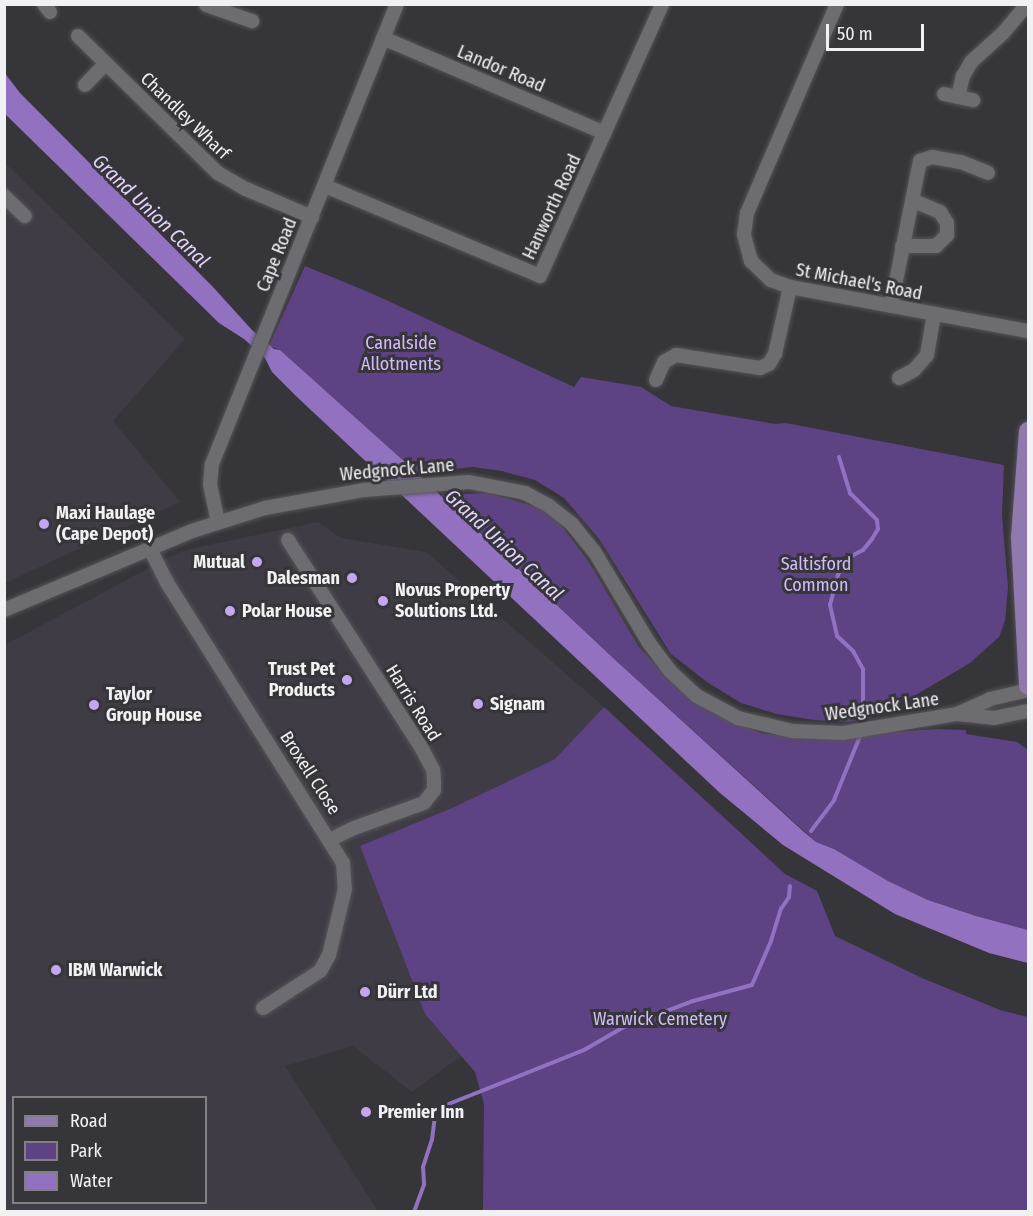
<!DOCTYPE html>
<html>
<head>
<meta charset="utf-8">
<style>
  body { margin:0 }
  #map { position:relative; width:1033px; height:1216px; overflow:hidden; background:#363539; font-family:"Fira Sans Condensed",sans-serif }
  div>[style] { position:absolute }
  .built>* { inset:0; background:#403c46 }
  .green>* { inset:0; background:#5e4384 }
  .water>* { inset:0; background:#9171c0 }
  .stream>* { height:4px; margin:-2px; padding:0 2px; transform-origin:2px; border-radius:2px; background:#9171c0 }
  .roads { filter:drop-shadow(0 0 2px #555357) drop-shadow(0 0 2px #555357) }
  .minor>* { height:14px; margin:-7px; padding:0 7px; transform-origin:7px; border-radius:7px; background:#6d6c70 }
  .major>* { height:18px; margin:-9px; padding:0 9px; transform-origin:9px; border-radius:9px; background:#8f79af }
  .dots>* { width:16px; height:16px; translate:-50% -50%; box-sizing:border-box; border:3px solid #363539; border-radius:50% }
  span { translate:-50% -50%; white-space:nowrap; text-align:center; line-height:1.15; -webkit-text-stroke:6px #363539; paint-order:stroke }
  .street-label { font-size:18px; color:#f1f0f2 }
  .park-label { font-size:18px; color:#d3bbfb }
  .poi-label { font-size:18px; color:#f1f0f2; font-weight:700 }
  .left { translate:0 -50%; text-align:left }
  .right { translate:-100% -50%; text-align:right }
  .water-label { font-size:20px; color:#e2d2fd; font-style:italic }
  .frame { position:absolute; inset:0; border:6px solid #f1f0f2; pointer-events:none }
  .legend { position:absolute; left:12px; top:1096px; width:195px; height:108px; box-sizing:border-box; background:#363539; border:2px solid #818083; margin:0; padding:8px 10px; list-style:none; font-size:18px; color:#f1f0f2 }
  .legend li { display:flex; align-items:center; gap:12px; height:30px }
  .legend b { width:30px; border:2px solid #818083 }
  .scale { position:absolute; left:826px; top:24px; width:98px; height:27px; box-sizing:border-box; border:3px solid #f1f0f2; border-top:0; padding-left:8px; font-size:18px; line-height:21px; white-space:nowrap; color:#f1f0f2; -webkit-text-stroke:4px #363539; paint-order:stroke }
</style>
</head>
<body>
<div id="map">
  <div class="built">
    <div style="clip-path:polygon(4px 162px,185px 339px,113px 421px,180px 502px,5px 583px)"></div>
    <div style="clip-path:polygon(evenodd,318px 522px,341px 538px,426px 552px,604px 707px,555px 759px,452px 808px,360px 846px,425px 1014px,461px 1056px,412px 1092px,353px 1046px,285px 1066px,378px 1211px,5px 1212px,5px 645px,181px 551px,318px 522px,14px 1098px,206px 1098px,206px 1202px,14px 1202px,14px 1098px)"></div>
  </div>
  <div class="green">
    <div style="clip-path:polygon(305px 266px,373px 294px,574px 387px,581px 377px,641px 387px,671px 406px,775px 424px,786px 423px,1004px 465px,1002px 515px,1008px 587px,1005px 621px,999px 637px,970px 663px,914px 696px,870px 718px,846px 722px,814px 720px,777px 714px,741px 703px,707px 682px,671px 654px,599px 539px,564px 498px,535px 480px,502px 471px,473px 467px,417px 473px,280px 350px,269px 346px)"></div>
    <div style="clip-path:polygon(488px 493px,544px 509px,554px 516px,589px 562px,639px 647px,676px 687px,712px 713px,761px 733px,801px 738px,937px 729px,966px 730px,966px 734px,1017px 742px,1028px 750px,1028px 930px,976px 916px,928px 900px,888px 881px,834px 849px,816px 842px,612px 657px,441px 495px)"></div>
    <div style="clip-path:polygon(604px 707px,785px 874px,817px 891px,835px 936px,922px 978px,1000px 1010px,1028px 1017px,1028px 1211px,483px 1211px,484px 1104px,475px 1072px,425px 1014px,360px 846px,452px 808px,555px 759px)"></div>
  </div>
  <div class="water">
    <div style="clip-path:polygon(4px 72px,20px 93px,213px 287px,252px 330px,274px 349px,280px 350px,406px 463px,612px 657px,804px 832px,816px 842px,834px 849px,888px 881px,928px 900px,976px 916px,1028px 930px,1028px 963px,989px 953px,895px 914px,783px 845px,720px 793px,297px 397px,272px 372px,265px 358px,244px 339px,219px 323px,5px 114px)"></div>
  </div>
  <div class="stream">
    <div style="left:839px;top:457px;width:38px;rotate:73deg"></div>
    <div style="left:850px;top:493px;width:38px;rotate:45deg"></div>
    <div style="left:877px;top:520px;width:9px;rotate:84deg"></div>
    <div style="left:878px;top:529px;width:12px;rotate:121deg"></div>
    <div style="left:872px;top:539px;width:14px;rotate:129deg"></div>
    <div style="left:863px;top:550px;width:15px;rotate:152deg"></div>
    <div style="left:850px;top:557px;width:22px;rotate:124deg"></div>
    <div style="left:838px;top:575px;width:31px;rotate:105deg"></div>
    <div style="left:830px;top:605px;width:32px;rotate:77deg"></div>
    <div style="left:837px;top:636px;width:22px;rotate:43deg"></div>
    <div style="left:853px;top:651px;width:21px;rotate:61deg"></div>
    <div style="left:863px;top:669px;width:58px;rotate:90deg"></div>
    <div style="left:811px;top:831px;width:39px;rotate:-53deg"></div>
    <div style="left:834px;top:800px;width:71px;rotate:-67.8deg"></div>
    <div style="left:414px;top:1212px;width:30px;rotate:-70deg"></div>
    <div style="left:424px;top:1184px;width:17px;rotate:-93deg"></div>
    <div style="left:423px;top:1167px;width:28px;rotate:-72deg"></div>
    <div style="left:432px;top:1140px;width:31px;rotate:-83deg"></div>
    <div style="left:436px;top:1109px;width:159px;rotate:-21.7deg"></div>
    <div style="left:584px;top:1050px;width:46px;rotate:-29.9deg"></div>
    <div style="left:624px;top:1027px;width:74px;rotate:-20.6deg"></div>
    <div style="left:693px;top:1001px;width:61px;rotate:-15.2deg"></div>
    <div style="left:752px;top:985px;width:48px;rotate:-66.6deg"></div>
    <div style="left:771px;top:941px;width:34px;rotate:-73deg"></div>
    <div style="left:781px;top:909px;width:14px;rotate:-56deg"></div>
    <div style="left:789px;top:897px;width:11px;rotate:-85deg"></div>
  </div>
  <div class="roads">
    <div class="minor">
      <div style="left:44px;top:4px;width:10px;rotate:53deg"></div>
      <div style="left:837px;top:4px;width:228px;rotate:113.3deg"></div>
      <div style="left:747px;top:213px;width:22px;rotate:98deg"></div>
      <div style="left:744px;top:235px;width:27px;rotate:75deg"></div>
      <div style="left:751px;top:261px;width:28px;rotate:44deg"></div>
      <div style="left:771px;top:280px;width:20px;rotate:20deg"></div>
      <div style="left:790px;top:287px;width:242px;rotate:10.5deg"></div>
      <div style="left:206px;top:5px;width:49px;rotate:19.2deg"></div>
      <div style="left:78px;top:36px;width:196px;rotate:44.4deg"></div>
      <div style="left:218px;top:173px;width:32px;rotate:30deg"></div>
      <div style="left:246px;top:189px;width:72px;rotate:23deg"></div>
      <div style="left:383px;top:38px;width:241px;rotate:23.2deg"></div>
      <div style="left:85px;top:85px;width:29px;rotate:-46deg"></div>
      <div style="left:944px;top:94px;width:30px;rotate:12deg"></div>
      <div style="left:958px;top:97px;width:22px;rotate:-77deg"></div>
      <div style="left:963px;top:76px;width:16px;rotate:-60deg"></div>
      <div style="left:971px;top:62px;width:43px;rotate:-42.2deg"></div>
      <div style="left:1003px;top:33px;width:38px;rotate:-50deg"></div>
      <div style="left:325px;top:186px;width:233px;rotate:22.7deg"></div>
      <div style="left:540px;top:276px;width:298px;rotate:-65.8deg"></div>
      <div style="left:4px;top:196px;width:29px;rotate:44deg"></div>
      <div style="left:902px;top:246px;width:34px"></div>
      <div style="left:936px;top:246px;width:16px;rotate:-45deg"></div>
      <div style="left:947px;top:235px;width:12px;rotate:-90deg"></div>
      <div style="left:947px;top:223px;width:13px;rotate:-122deg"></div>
      <div style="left:940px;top:212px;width:30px;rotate:-157deg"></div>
      <div style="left:891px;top:306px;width:148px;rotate:-78.7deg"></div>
      <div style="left:920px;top:161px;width:13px;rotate:-18deg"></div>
      <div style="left:932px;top:157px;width:29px;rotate:10deg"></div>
      <div style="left:961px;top:162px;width:29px;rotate:22deg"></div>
      <div style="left:899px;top:378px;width:17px;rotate:-28deg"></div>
      <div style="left:914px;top:370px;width:20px;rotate:-49deg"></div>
      <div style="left:927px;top:355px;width:42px;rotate:-80.3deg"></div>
      <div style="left:656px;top:380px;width:20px;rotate:-66deg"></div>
      <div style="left:664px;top:362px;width:14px;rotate:-30deg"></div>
      <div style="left:676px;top:355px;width:85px;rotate:8.8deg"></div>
      <div style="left:760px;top:368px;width:10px;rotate:-24deg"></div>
      <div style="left:769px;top:364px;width:12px;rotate:-59deg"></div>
      <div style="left:775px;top:354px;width:69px;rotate:-77.4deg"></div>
      <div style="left:218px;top:522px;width:38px;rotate:-102deg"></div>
      <div style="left:210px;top:485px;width:21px;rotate:-85deg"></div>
      <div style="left:212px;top:464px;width:496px;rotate:-68.1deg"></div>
      <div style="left:288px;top:540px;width:248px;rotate:57.3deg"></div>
      <div style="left:422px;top:749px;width:24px;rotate:62deg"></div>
      <div style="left:433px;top:770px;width:10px;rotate:84deg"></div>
      <div style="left:434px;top:780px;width:10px;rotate:90deg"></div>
      <div style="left:434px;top:790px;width:16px;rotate:128deg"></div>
      <div style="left:424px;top:803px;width:74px;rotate:160.3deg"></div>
      <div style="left:354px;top:828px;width:25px;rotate:154deg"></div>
      <div style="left:150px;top:549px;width:36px;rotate:63deg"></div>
      <div style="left:166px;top:581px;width:333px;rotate:57.9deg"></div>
      <div style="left:343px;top:863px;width:26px;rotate:86deg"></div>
      <div style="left:345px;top:889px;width:68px;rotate:103.6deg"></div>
      <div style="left:329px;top:955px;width:18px;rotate:119deg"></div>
      <div style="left:320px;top:971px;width:68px;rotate:147deg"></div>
      <div style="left:4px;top:610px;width:204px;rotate:-22.8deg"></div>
      <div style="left:192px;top:531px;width:77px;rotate:-17.5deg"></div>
      <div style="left:265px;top:508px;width:101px;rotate:-10.3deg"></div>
      <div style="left:364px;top:490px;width:105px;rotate:-4.4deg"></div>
      <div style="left:469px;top:482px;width:57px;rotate:11.1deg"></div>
      <div style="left:525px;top:493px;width:27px;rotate:28deg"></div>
      <div style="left:549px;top:506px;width:28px;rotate:38deg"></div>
      <div style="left:571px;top:523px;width:36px;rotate:51deg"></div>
      <div style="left:594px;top:551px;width:107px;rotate:59.1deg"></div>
      <div style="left:649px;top:643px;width:36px;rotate:53deg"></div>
      <div style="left:671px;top:672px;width:35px;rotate:43deg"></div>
      <div style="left:697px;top:696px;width:47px;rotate:28.2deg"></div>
      <div style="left:738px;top:718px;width:56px;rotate:13.5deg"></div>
      <div style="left:792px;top:731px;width:51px;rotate:2.2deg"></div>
      <div style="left:843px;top:733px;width:116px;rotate:-9.5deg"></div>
      <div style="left:957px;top:714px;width:36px;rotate:-24deg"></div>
      <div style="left:990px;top:699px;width:39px;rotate:-13deg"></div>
      <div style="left:957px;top:714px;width:37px;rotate:6deg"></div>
      <div style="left:994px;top:718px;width:35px;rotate:-12deg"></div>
    </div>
    <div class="major">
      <div style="left:1028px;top:431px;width:107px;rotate:94.3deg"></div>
      <div style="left:1020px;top:538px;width:148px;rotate:86.9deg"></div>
    </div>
  </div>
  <div class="dots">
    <div style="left:44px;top:524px;background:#c4a7f1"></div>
    <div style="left:257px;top:562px;background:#c4a7f1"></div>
    <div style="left:352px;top:578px;background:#c4a7f1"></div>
    <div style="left:383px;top:601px;background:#c4a7f1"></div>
    <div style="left:230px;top:611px;background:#c4a7f1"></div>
    <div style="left:347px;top:680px;background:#c4a7f1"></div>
    <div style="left:478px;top:704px;background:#c4a7f1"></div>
    <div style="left:94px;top:705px;background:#c4a7f1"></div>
    <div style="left:56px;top:970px;background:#c4a7f1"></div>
    <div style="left:365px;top:992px;background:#c4a7f1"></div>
    <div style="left:366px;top:1112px;background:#c4a7f1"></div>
  </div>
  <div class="street-label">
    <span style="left:501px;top:69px;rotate:23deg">Landor Road</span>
    <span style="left:185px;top:116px;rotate:44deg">Chandley Wharf</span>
    <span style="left:552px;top:207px;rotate:-65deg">Hanworth Road</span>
    <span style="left:277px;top:255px;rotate:-68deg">Cape Road</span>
    <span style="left:859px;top:282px;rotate:11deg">St Michael's Road</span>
    <span style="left:397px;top:470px;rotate:-5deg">Wedgnock Lane</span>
    <span style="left:413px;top:703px;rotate:58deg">Harris Road</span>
    <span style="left:882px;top:707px;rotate:-8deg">Wedgnock Lane</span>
    <span style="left:310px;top:773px;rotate:57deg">Broxell Close</span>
  </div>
  <div class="park-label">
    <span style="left:401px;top:354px">Canalside<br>Allotments</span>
    <span style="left:816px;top:575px">Saltisford<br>Common</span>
    <span style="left:660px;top:1019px">Warwick Cemetery</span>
  </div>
  <div class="poi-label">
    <span class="left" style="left:56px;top:524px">Maxi Haulage<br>(Cape Depot)</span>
    <span class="right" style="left:245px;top:562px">Mutual</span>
    <span class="right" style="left:340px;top:578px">Dalesman</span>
    <span class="left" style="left:395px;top:601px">Novus Property<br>Solutions Ltd.</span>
    <span class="left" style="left:242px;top:611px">Polar House</span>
    <span class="right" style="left:335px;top:680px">Trust Pet<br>Products</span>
    <span class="left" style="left:106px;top:705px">Taylor<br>Group House</span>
    <span class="left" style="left:490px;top:704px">Signam</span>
    <span class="left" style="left:68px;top:970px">IBM Warwick</span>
    <span class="left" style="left:377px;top:992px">Dürr Ltd</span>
    <span class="left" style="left:378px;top:1112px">Premier Inn</span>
  </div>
  <div class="water-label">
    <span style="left:151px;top:211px;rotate:44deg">Grand Union Canal</span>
    <span style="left:504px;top:545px;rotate:43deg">Grand Union Canal</span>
  </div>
  <div class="frame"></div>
  <ul class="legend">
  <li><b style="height:8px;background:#8f79af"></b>Road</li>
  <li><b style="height:16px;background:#5e4384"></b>Park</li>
  <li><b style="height:16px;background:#9171c0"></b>Water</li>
  </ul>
  <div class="scale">50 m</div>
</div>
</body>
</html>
